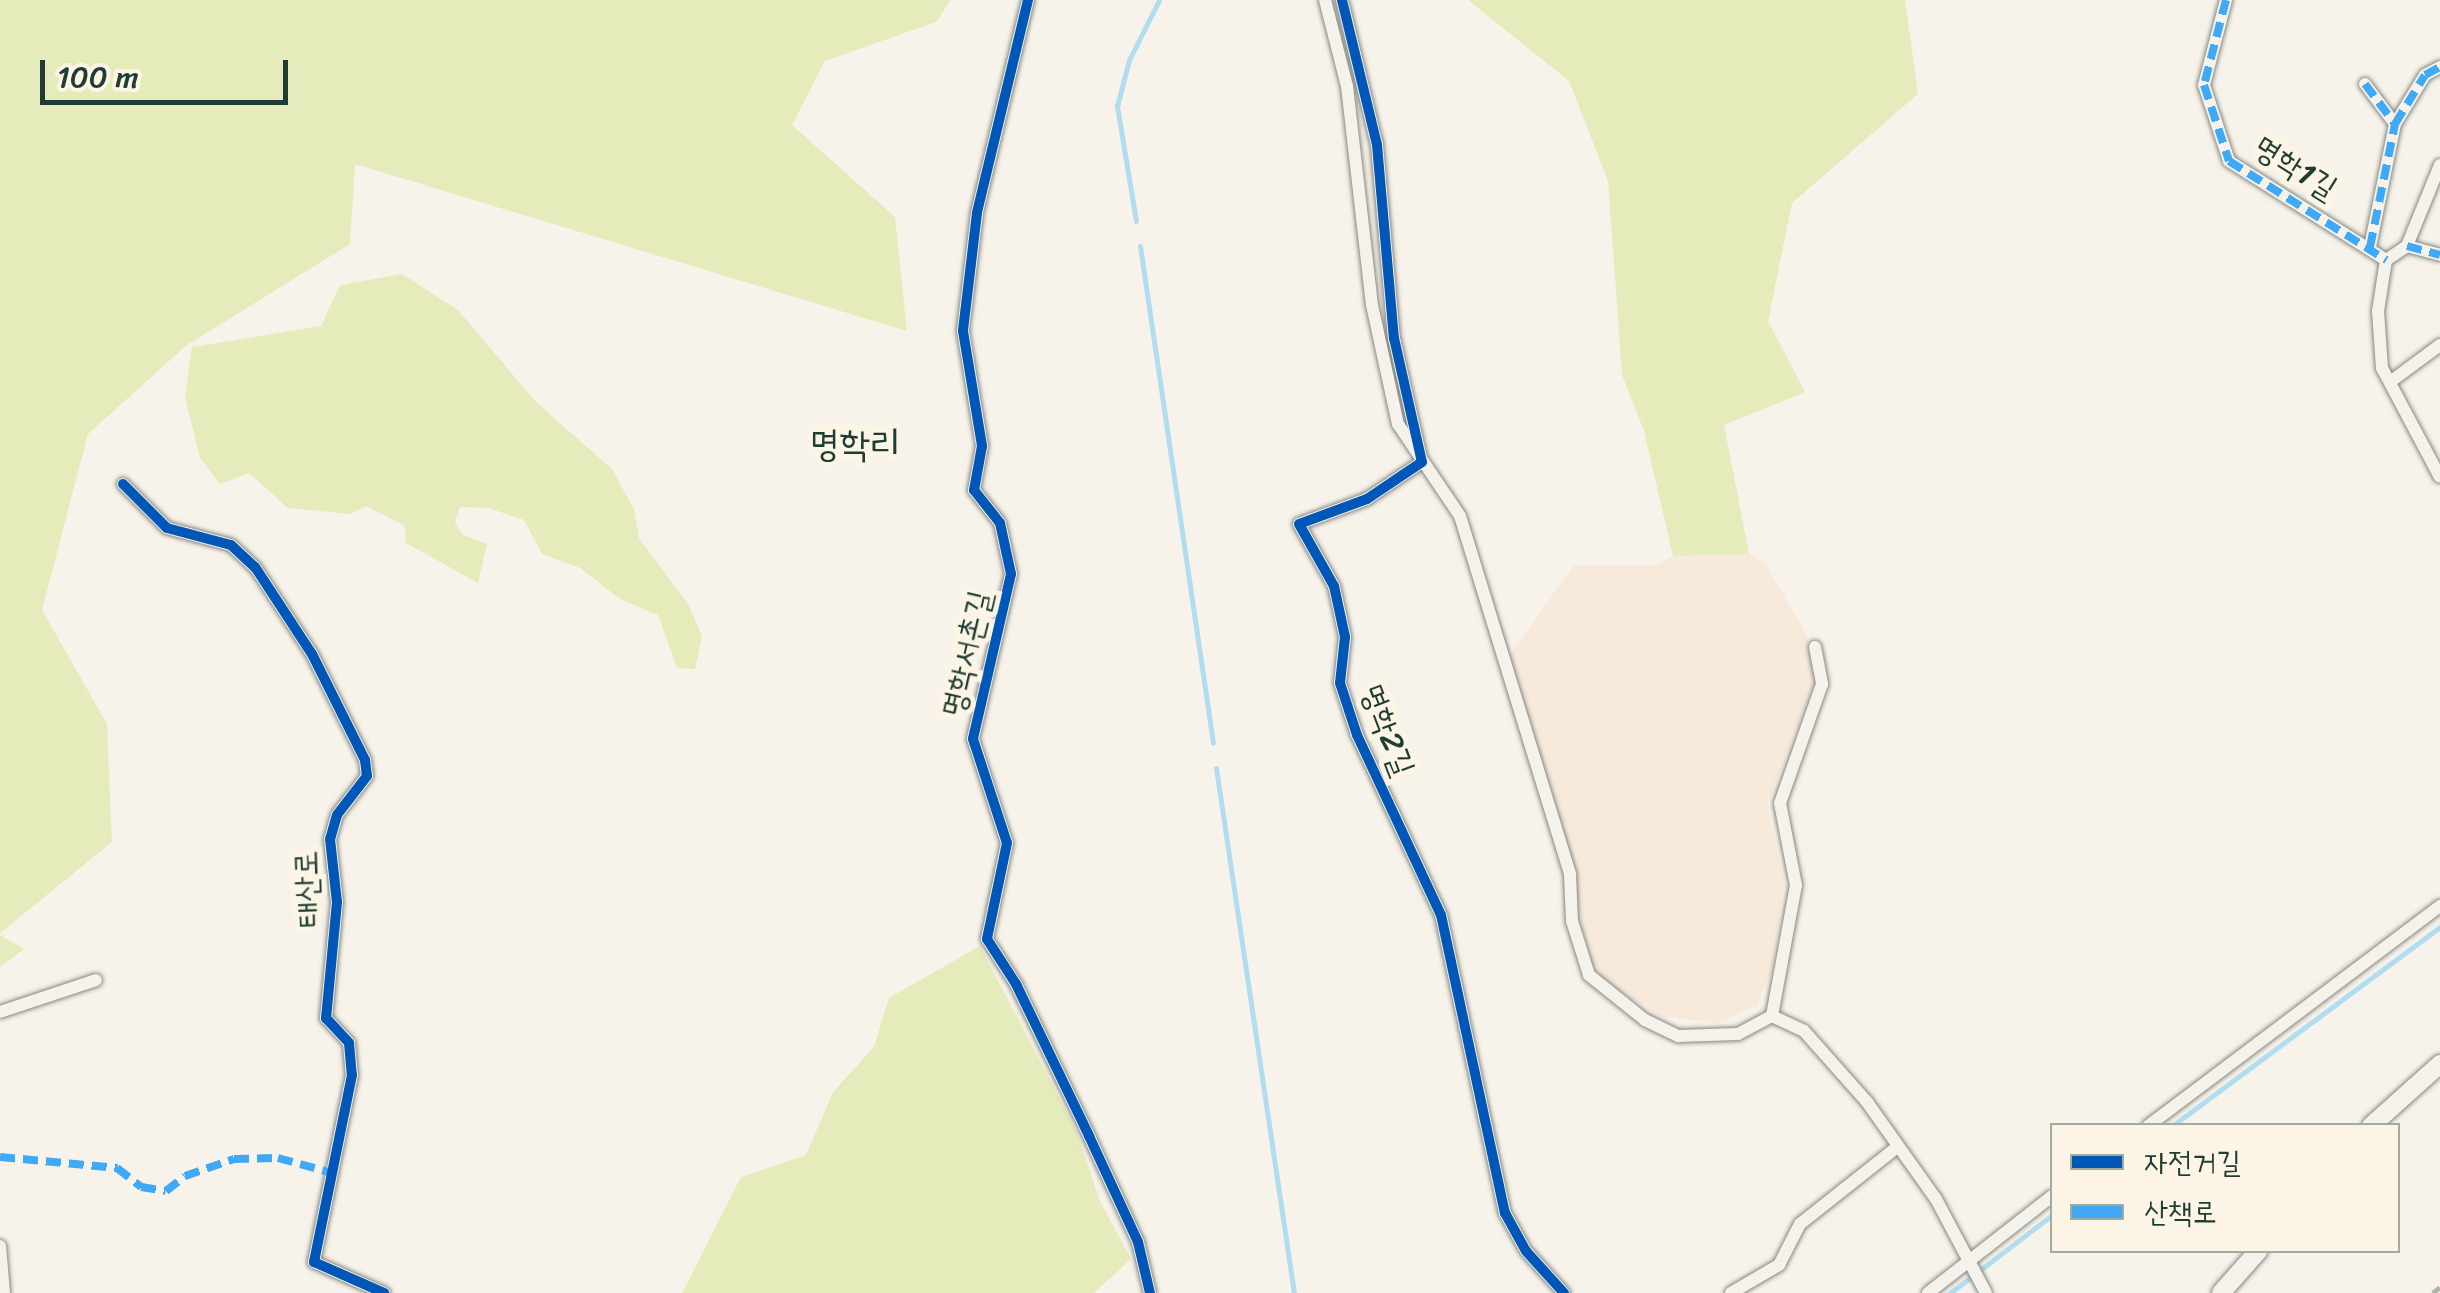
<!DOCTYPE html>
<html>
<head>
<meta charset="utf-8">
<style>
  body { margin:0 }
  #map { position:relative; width:2440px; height:1293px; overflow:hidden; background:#f7f3ea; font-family:Sriracha,"Poor Story",sans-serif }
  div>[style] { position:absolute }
  .built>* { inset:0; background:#f7eadb }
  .green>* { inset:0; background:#e6ebbc }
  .stream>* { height:5px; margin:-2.5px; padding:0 2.5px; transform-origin:2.5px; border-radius:2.5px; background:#b0ddf0 }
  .roads { filter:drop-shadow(0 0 2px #868984) drop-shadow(0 0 2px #868984) }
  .street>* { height:12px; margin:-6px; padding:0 6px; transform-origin:6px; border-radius:6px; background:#f5f2ec }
  .secondary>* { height:18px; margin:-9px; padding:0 9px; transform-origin:9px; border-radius:9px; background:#f5f2ec }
  .rail>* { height:5px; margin-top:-2.5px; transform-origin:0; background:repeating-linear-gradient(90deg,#b0b2ad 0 15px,transparent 0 23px) }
  .quiet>* { height:8px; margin-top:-4px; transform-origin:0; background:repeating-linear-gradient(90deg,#3fa9f5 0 15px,transparent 0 23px) }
  .cycleway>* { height:10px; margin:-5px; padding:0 5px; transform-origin:5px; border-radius:5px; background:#0057b8 }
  span { translate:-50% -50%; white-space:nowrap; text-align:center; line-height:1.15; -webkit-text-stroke:10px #fcf5e5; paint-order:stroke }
  .street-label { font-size:32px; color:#1f3d34 }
  .quarter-label { font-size:38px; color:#1f3d34 }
  .legend { position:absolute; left:2050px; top:1123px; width:350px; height:130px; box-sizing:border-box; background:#fcf5e5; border:2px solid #a4ab9e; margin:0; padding:12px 18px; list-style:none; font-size:30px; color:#1f3d34 }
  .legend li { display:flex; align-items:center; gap:20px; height:50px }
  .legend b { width:50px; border:2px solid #a4ab9e }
  .scale { position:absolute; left:40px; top:60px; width:248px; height:45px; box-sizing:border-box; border:5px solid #1f3d34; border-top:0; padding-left:12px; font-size:30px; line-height:35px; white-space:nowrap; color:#1f3d34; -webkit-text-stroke:8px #fcf5e5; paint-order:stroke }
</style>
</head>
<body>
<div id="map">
  <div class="built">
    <div style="clip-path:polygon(1749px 554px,1766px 564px,1807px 636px,1816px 678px,1767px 805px,1784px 881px,1773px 966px,1757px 1005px,1720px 1023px,1663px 1017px,1599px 979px,1585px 948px,1508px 657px,1574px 565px,1656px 565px,1673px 556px)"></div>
  </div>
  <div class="green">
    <div style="clip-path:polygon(0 0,951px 0,936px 22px,825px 61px,792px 125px,895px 217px,907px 331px,355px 164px,350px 244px,187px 345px,88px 434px,42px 610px,107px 724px,112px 842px,0 933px)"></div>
    <div style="clip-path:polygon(1468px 0,1905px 0,1918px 94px,1792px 203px,1768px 321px,1805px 392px,1724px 425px,1749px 554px,1673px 556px,1644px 431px,1622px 375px,1608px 181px,1569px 81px)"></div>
    <div style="clip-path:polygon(402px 274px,458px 310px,536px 402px,612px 469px,634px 509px,639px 538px,688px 604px,702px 636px,695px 669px,677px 668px,658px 615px,620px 599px,580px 568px,542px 554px,524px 520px,488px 508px,460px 507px,455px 522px,463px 535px,487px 544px,478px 583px,406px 543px,404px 525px,366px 506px,350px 514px,288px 508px,249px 473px,220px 484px,200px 458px,185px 398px,192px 347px,321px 326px,340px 285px)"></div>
    <div style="clip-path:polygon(0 935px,24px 949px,0 967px)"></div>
    <div style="clip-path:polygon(980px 946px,1076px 1130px,1100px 1201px,1131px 1259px,1094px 1293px,682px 1293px,741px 1177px,806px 1155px,833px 1092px,874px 1047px,889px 998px)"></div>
  </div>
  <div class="stream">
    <div style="left:1136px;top:221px;width:117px;rotate:-99.4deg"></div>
    <div style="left:1117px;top:106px;width:48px;rotate:-75.4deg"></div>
    <div style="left:1129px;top:60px;width:67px;rotate:-63.4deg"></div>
    <div style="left:1140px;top:246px;width:502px;rotate:81.64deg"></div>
    <div style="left:1216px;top:768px;width:531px;rotate:81.55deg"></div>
    <div style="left:2172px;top:1126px;width:334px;rotate:-36.6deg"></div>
    <div style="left:1950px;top:1293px;width:128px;rotate:-37.4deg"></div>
  </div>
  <div class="roads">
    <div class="street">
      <div style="left:1028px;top:0;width:219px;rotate:103.5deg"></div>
      <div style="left:977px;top:213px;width:119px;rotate:96.8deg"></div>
      <div style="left:963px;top:331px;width:117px;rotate:80.6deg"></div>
      <div style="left:982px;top:446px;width:45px;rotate:100.3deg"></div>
      <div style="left:974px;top:490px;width:42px;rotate:51.8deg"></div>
      <div style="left:1000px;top:523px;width:52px;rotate:77.8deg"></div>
      <div style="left:1011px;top:574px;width:169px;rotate:103deg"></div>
      <div style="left:973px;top:739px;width:109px;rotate:71.9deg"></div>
      <div style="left:1007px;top:843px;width:98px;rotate:101.8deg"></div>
      <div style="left:987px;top:939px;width:54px;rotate:57.2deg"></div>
      <div style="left:1016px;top:984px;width:169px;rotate:64.3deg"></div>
      <div style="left:1089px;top:1136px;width:117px;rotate:65.2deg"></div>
      <div style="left:1138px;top:1242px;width:52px;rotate:76.8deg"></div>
      <div style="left:1325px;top:0;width:89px;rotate:75.7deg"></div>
      <div style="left:1347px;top:86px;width:220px;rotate:83.5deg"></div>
      <div style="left:1372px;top:305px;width:122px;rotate:77.7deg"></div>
      <div style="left:1398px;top:424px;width:111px;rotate:56deg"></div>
      <div style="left:1460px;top:516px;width:375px;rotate:72.9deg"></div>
      <div style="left:1570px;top:874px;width:47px;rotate:87.6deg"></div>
      <div style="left:1572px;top:921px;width:57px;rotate:72.5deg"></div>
      <div style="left:1589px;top:975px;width:72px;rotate:38.8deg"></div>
      <div style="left:1645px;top:1020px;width:37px;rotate:26deg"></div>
      <div style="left:1678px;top:1036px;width:60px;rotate:-1.9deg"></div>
      <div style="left:1738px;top:1034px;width:38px;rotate:-28deg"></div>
      <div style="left:1342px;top:0;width:149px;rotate:76.4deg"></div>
      <div style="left:1377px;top:145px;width:194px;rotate:85deg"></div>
      <div style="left:1394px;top:338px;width:127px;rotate:77.3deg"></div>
      <div style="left:1422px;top:462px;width:66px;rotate:146.1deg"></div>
      <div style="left:1367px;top:499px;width:72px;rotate:159.8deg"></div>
      <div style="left:1299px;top:524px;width:71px;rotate:60.6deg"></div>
      <div style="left:1334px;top:586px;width:52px;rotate:77.8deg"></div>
      <div style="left:1345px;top:637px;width:46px;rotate:96.2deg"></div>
      <div style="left:1340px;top:683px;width:55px;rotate:71.9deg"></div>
      <div style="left:1357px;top:735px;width:199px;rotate:65deg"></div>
      <div style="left:1441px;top:915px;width:305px;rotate:77.9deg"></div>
      <div style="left:1505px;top:1213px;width:43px;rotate:61.1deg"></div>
      <div style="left:1526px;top:1251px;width:57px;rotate:47.9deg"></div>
      <div style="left:2226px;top:0;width:88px;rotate:104.5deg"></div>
      <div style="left:2204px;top:85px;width:80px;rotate:71.8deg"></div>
      <div style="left:2229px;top:161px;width:186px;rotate:32.2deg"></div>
      <div style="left:2365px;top:84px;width:50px;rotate:53.1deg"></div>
      <div style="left:2440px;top:165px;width:87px;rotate:112.2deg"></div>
      <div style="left:2407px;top:246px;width:25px;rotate:146deg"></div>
      <div style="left:2386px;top:260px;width:52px;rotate:98.9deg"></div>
      <div style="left:2378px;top:311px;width:57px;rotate:86deg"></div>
      <div style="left:2382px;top:368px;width:123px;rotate:62deg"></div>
      <div style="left:2407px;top:246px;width:34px;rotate:15deg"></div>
      <div style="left:2370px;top:247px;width:126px;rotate:-78.5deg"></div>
      <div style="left:2395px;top:124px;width:57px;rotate:-58.5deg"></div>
      <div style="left:2425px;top:75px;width:17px;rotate:-28deg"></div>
      <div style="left:2390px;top:382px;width:62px;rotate:-36.5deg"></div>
      <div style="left:123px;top:484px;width:62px;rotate:45deg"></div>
      <div style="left:167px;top:528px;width:66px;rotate:14.9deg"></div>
      <div style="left:231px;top:545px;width:33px;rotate:43deg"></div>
      <div style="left:255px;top:567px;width:104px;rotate:56.8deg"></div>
      <div style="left:312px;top:654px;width:119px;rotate:63.4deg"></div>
      <div style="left:365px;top:760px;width:16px;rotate:83deg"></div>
      <div style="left:367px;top:776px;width:49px;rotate:127.6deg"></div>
      <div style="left:337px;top:815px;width:25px;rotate:106deg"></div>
      <div style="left:330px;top:839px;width:63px;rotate:83.7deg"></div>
      <div style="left:337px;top:902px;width:117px;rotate:95.4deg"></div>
      <div style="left:326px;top:1018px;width:34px;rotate:47deg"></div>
      <div style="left:349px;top:1043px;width:32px;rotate:85deg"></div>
      <div style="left:352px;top:1075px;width:191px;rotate:101.5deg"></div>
      <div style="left:314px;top:1262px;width:77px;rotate:23.9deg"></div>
      <div style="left:1815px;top:647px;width:38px;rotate:79deg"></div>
      <div style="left:1822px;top:684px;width:126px;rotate:109.4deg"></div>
      <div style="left:1780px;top:803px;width:84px;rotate:79deg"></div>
      <div style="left:1796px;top:885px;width:133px;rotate:100.4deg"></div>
      <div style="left:1772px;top:1016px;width:35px;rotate:25deg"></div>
      <div style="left:1804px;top:1031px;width:95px;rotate:48.4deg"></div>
      <div style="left:1867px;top:1102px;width:119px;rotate:54.6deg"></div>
      <div style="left:1936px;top:1199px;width:106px;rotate:62deg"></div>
      <div style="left:0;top:1012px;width:101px;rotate:-18.4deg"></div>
      <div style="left:2148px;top:1126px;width:366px;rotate:-37deg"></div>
      <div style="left:0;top:1246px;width:47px;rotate:85.1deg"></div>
      <div style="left:1731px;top:1293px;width:56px;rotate:-30.3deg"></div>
      <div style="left:1779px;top:1265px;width:46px;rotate:-62.9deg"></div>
      <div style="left:1800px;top:1224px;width:124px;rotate:-38.4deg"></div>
      <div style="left:1928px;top:1293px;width:157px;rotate:-38deg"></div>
    </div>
    <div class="secondary">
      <div style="left:2371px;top:1126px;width:93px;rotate:-41.9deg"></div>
      <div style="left:2221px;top:1293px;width:57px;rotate:-48.5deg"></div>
    </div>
  </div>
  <div class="rail">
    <div style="left:2433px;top:1293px;width:9px;rotate:-41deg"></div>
  </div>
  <div class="quiet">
    <div style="left:2226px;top:0;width:88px;rotate:104.5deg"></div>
    <div style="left:2204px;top:85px;width:80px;rotate:71.8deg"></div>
    <div style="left:2229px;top:161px;width:186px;rotate:32.2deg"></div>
    <div style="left:2365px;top:84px;width:50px;rotate:53.1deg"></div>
    <div style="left:2407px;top:246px;width:34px;rotate:15deg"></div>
    <div style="left:2370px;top:247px;width:126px;rotate:-78.5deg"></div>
    <div style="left:2395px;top:124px;width:57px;rotate:-58.5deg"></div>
    <div style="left:2425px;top:75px;width:17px;rotate:-28deg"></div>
    <div style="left:0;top:1157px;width:118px;rotate:5.4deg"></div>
    <div style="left:117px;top:1168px;width:31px;rotate:38deg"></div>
    <div style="left:141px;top:1187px;width:25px;rotate:9deg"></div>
    <div style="left:166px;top:1191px;width:24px;rotate:-38deg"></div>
    <div style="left:185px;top:1176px;width:52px;rotate:-19.1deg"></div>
    <div style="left:234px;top:1159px;width:44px;rotate:-1.3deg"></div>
    <div style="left:278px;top:1158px;width:57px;rotate:15.3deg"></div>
  </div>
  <div class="cycleway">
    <div style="left:1028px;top:0;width:219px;rotate:103.5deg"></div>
    <div style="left:977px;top:213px;width:119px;rotate:96.8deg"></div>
    <div style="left:963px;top:331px;width:117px;rotate:80.6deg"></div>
    <div style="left:982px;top:446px;width:45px;rotate:100.3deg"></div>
    <div style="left:974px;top:490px;width:42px;rotate:51.8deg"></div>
    <div style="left:1000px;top:523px;width:52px;rotate:77.8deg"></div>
    <div style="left:1011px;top:574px;width:169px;rotate:103deg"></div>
    <div style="left:973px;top:739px;width:109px;rotate:71.9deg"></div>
    <div style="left:1007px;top:843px;width:98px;rotate:101.8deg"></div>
    <div style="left:987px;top:939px;width:54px;rotate:57.2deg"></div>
    <div style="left:1016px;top:984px;width:169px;rotate:64.3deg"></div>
    <div style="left:1089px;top:1136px;width:117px;rotate:65.2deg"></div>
    <div style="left:1138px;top:1242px;width:52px;rotate:76.8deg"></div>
    <div style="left:1342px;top:0;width:149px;rotate:76.4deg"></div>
    <div style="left:1377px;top:145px;width:194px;rotate:85deg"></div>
    <div style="left:1394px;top:338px;width:127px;rotate:77.3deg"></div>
    <div style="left:1422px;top:462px;width:66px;rotate:146.1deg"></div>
    <div style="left:1367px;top:499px;width:72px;rotate:159.8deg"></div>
    <div style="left:1299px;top:524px;width:71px;rotate:60.6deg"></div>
    <div style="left:1334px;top:586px;width:52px;rotate:77.8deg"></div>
    <div style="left:1345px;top:637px;width:46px;rotate:96.2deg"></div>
    <div style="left:1340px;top:683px;width:55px;rotate:71.9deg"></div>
    <div style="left:1357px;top:735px;width:199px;rotate:65deg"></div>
    <div style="left:1441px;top:915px;width:305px;rotate:77.9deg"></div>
    <div style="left:1505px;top:1213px;width:43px;rotate:61.1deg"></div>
    <div style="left:1526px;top:1251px;width:57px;rotate:47.9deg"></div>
    <div style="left:123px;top:484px;width:62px;rotate:45deg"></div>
    <div style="left:167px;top:528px;width:66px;rotate:14.9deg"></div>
    <div style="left:231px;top:545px;width:33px;rotate:43deg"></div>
    <div style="left:255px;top:567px;width:104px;rotate:56.8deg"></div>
    <div style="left:312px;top:654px;width:119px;rotate:63.4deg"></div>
    <div style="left:365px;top:760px;width:16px;rotate:83deg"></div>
    <div style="left:367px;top:776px;width:49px;rotate:127.6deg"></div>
    <div style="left:337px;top:815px;width:25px;rotate:106deg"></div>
    <div style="left:330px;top:839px;width:63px;rotate:83.7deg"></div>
    <div style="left:337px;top:902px;width:117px;rotate:95.4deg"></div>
    <div style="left:326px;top:1018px;width:34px;rotate:47deg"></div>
    <div style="left:349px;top:1043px;width:32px;rotate:85deg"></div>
    <div style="left:352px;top:1075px;width:191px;rotate:101.5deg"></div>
    <div style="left:314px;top:1262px;width:77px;rotate:23.9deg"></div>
  </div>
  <div class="street-label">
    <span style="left:2295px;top:168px;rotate:32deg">명학1길</span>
    <span style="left:967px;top:654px;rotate:-77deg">명학서촌길</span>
    <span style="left:1387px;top:730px;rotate:69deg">명학2길</span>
    <span style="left:308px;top:889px;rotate:-92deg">태산로</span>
  </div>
  <div class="quarter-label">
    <span style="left:855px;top:444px">명학리</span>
  </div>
  <ul class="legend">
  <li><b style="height:12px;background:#0057b8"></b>자전거길</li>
  <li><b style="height:12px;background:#3fa9f5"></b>산책로</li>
  </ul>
  <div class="scale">100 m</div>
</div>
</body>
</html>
